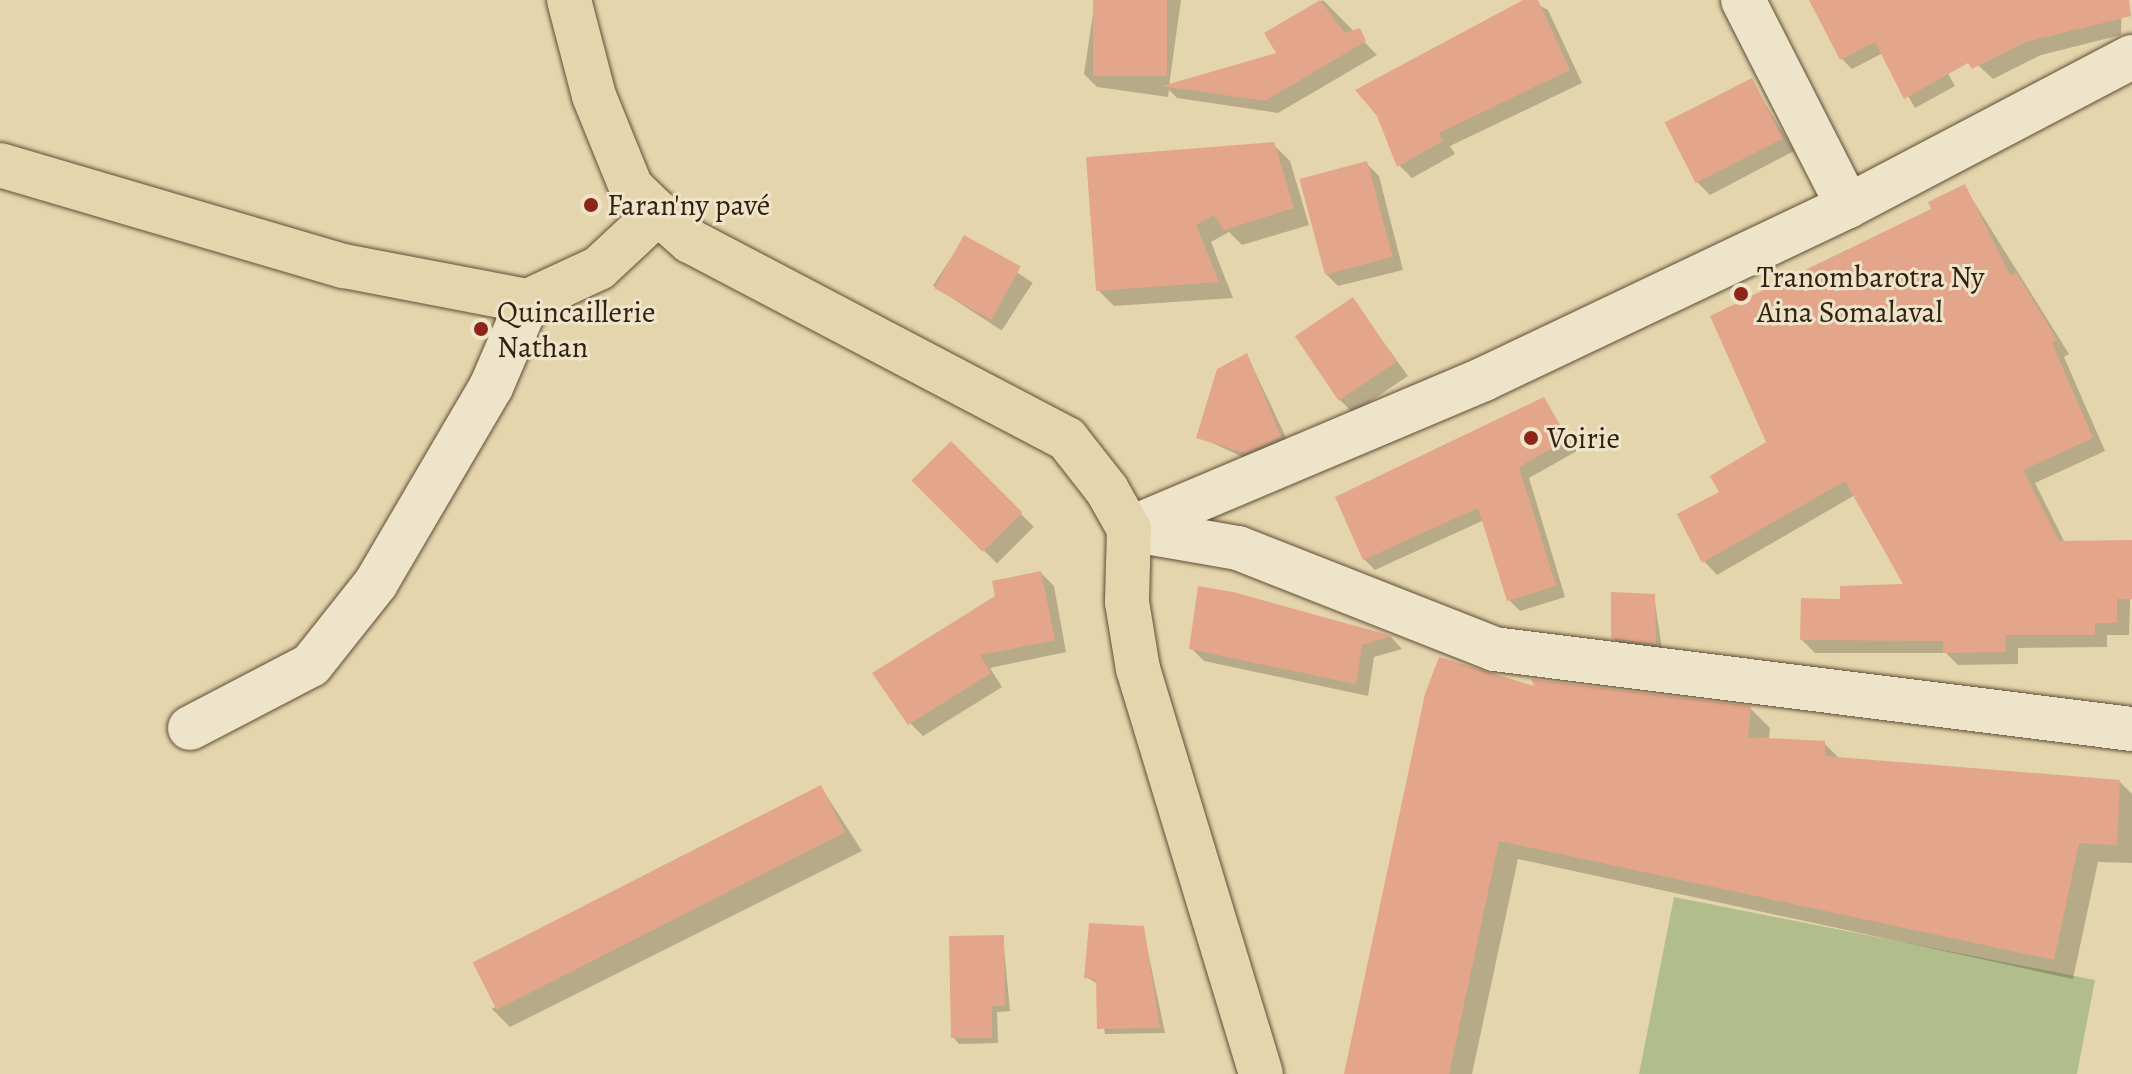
<!DOCTYPE html>
<html>
<head>
<meta charset="utf-8">
<style>
  body { margin:0 }
  #map { position:relative; width:2132px; height:1074px; overflow:hidden; background:#e5d5ac; font-family:Alegreya,serif }
  div>[style] { position:absolute }
  .green>* { inset:0; background:#b1be8c }
  .shadow>* { inset:0; background:#0003; transform-origin:0 0 }
  .building>* { inset:0; background:#e4a68a; transform-origin:0 0 }
  .roads { filter:drop-shadow(0 0 2px #604d38) drop-shadow(0 0 2px #604d38) }
  .minor>* { height:44px; margin:-22px; padding:0 22px; transform-origin:22px; border-radius:22px; background:#eee4c9 }
  .major>* { height:44px; margin:-22px; padding:0 22px; transform-origin:22px; border-radius:22px; background:#e5d5ac }
  .dots>* { width:22px; height:22px; translate:-50% -50%; box-sizing:border-box; border:4px solid #eee4c9; border-radius:50% }
  span { translate:-50% -50%; white-space:nowrap; text-align:center; line-height:1.15; -webkit-text-stroke:6px #eee4c9; paint-order:stroke }
  .poi-label { font-size:30px; color:#342011 }
  .left { translate:0 -50%; text-align:left }
</style>
</head>
<body>
<div id="map">
  <div class="green">
    <div style="clip-path:polygon(1674px 897px,2095px 980px,2077px 1074px,1639px 1074px)"></div>
  </div>
  <div class="shadow">
    <div style="clip-path:polygon(1095px 0,1181px 0,1169px 86px,1279px 54px,1267px 34px,1323px 0,1377px 55px,1278px 113px,1177px 98px,1169px 90px,1168px 97px,1097px 87px,1084px 74px)"></div>
    <div style="clip-path:polygon(1529px 0,1548px 10px,1582px 83px,1450px 146px,1455px 154px,1412px 178px,1399px 165px)"></div>
    <div style="clip-path:polygon(1824px 0,1907px 0,1955px 86px,1915px 108px,1883px 53px,1852px 69px,1842px 59px)"></div>
    <div style="clip-path:polygon(1957px 0,2122px 0,2121px 35px,2041px 55px,1993px 79px,1979px 66px)"></div>
    <div style="clip-path:polygon(1751px 80px,1794px 151px,1710px 195px,1697px 182px)"></div>
    <div style="clip-path:polygon(1273px 144px,1290px 161px,1309px 225px,1242px 245px,1229px 232px,1211px 242px,1233px 298px,1114px 306px,1098px 290px)"></div>
    <div style="clip-path:polygon(1366px 163px,1379px 176px,1403px 270px,1338px 286px,1325px 273px)"></div>
    <div style="clip-path:polygon(1964px 186px,2069px 354px,2064px 357px,2105px 451px,2035px 483px,2065px 543px,2132px 542px,2129px 635px,2107px 635px,2107px 647px,2018px 648px,2018px 664px,1958px 665px,1946px 653px,1815px 653px,1802px 640px,1907px 586px,1855px 495px,1717px 575px,1704px 561px,1722px 493px,1768px 443px,1933px 210px)"></div>
    <div style="left:964px;top:238px;width:82px;height:57px;rotate:33deg"></div>
    <div style="clip-path:polygon(1353px 300px,1408px 376px,1353px 413px,1340px 400px)"></div>
    <div style="clip-path:polygon(1247px 355px,1291px 448px,1256px 463px,1199px 437px)"></div>
    <div style="clip-path:polygon(1544px 400px,1577px 451px,1529px 478px,1565px 597px,1520px 611px,1509px 600px,1484px 520px,1375px 570px,1364px 559px)"></div>
    <div style="left:951px;top:444px;width:117px;height:52px;rotate:45deg"></div>
    <div style="clip-path:polygon(1041px 573px,1054px 586px,1066px 652px,990px 668px,1002px 687px,923px 736px,910px 723px)"></div>
    <div style="clip-path:polygon(1200px 589px,1391px 637px,1402px 649px,1374px 657px,1368px 696px,1204px 661px,1191px 648px)"></div>
    <div style="clip-path:polygon(1654px 596px,1662px 649px,1619px 644px,1613px 638px)"></div>
    <div style="clip-path:polygon(1537px 689px,1750px 708px,1770px 728px,1769px 740px,1824px 743px,1841px 760px,2120px 782px,2132px 794px,2132px 863px,2098px 862px,2073px 979px,1518px 859px,1472px 1074px,1346px 1074px)"></div>
    <div style="clip-path:polygon(821px 787px,862px 851px,510px 1027px,492px 1009px)"></div>
    <div style="clip-path:polygon(1143px 928px,1165px 1033px,1105px 1034px,1098px 984px,1086px 977px)"></div>
    <div style="clip-path:polygon(1003px 937px,1010px 1011px,997px 1012px,998px 1043px,959px 1044px,953px 1037px)"></div>
  </div>
  <div class="building">
    <div style="left:1093px;top:0;width:74px;height:76px"></div>
    <div style="clip-path:polygon(1320px 0,1345px 33px,1360px 28px,1366px 41px,1265px 101px,1162px 86px,1276px 53px,1264px 33px)"></div>
    <div style="clip-path:polygon(1523px 0,1538px 0,1570px 70px,1439px 133px,1443px 141px,1397px 167px,1377px 116px,1355px 90px)"></div>
    <div style="clip-path:polygon(1809px 0,2129px 0,2131px 16px,2026px 42px,1972px 69px,1968px 63px,1904px 99px,1875px 42px,1840px 60px)"></div>
    <div style="left:1752px;top:78px;width:68px;height:98px;rotate:63deg"></div>
    <div style="clip-path:polygon(1274px 142px,1294px 208px,1224px 230px,1214px 215px,1196px 225px,1219px 282px,1096px 291px,1086px 157px)"></div>
    <div style="left:1367px;top:161px;width:99px;height:70px;rotate:75deg"></div>
    <div style="clip-path:polygon(1965px 184px,2010px 275px,2016px 272px,2057px 340px,2052px 343px,2093px 438px,2023px 470px,2059px 541px,2132px 540px,2132px 599px,2117px 599px,2117px 623px,2095px 623px,2095px 635px,2005px 635px,2006px 652px,1943px 653px,1943px 641px,1800px 640px,1801px 598px,1840px 599px,1840px 586px,1903px 584px,1845px 481px,1702px 563px,1677px 514px,1719px 492px,1710px 476px,1766px 442px,1710px 316px,1931px 209px,1928px 202px)"></div>
    <div style="left:964px;top:235px;width:65px;height:61px;rotate:29deg"></div>
    <div style="left:1353px;top:297px;width:78px;height:70px;rotate:56deg"></div>
    <div style="clip-path:polygon(1247px 353px,1281px 437px,1245px 453px,1196px 438px,1217px 369px)"></div>
    <div style="clip-path:polygon(1544px 397px,1568px 439px,1519px 467px,1556px 586px,1507px 601px,1478px 508px,1363px 560px,1335px 497px)"></div>
    <div style="left:951px;top:441px;width:101px;height:56px;rotate:45deg"></div>
    <div style="clip-path:polygon(1041px 571px,1055px 640px,980px 655px,991px 673px,908px 725px,872px 673px,995px 596px,992px 581px)"></div>
    <div style="clip-path:polygon(1198px 586px,1233px 592px,1392px 636px,1362px 645px,1356px 684px,1189px 649px)"></div>
    <div style="clip-path:polygon(1611px 592px,1655px 594px,1656px 644px,1611px 638px)"></div>
    <div style="clip-path:polygon(1439px 657px,1534px 686px,1531px 679px,1751px 706px,1748px 737px,1825px 741px,1825px 756px,2120px 780px,2117px 845px,2079px 843px,2054px 960px,1499px 841px,1449px 1074px,1344px 1074px,1425px 694px)"></div>
    <div style="left:821px;top:785px;width:53px;height:391px;rotate:63deg"></div>
    <div style="clip-path:polygon(1089px 923px,1144px 926px,1160px 1028px,1097px 1029px,1096px 979px,1084px 978px)"></div>
    <div style="clip-path:polygon(1004px 935px,1005px 1006px,992px 1006px,992px 1038px,951px 1038px,949px 936px)"></div>
  </div>
  <div class="roads">
    <div class="minor">
      <div style="left:1743px;top:0;width:231px;rotate:63deg"></div>
      <div style="left:1129px;top:529px;width:385px;rotate:-22.9deg"></div>
      <div style="left:1484px;top:379px;width:403px;rotate:-25.4deg"></div>
      <div style="left:1848px;top:206px;width:321px;rotate:-27.7deg"></div>
      <div style="left:1129px;top:529px;width:111px;rotate:9.9deg"></div>
      <div style="left:1238px;top:548px;width:275px;rotate:21.5deg"></div>
      <div style="left:1494px;top:649px;width:643px;rotate:7.15deg"></div>
      <div style="left:190px;top:728px;width:136px;rotate:-27.5deg"></div>
      <div style="left:311px;top:665px;width:105px;rotate:-51.6deg"></div>
      <div style="left:376px;top:583px;width:227px;rotate:-59.6deg"></div>
      <div style="left:491px;top:387px;width:94px;rotate:-66.7deg"></div>
    </div>
    <div class="major">
      <div style="left:569px;top:0;width:99px;rotate:75.4deg"></div>
      <div style="left:594px;top:96px;width:98px;rotate:67.9deg"></div>
      <div style="left:631px;top:187px;width:37px;rotate:44deg"></div>
      <div style="left:658px;top:213px;width:43px;rotate:41.2deg"></div>
      <div style="left:690px;top:241px;width:426px;rotate:27.7deg"></div>
      <div style="left:1067px;top:439px;width:65px;rotate:51.9deg"></div>
      <div style="left:1107px;top:490px;width:45px;rotate:60.6deg"></div>
      <div style="left:1129px;top:529px;width:73px;rotate:91.6deg"></div>
      <div style="left:1127px;top:602px;width:68px;rotate:80.7deg"></div>
      <div style="left:1138px;top:669px;width:423px;rotate:73.1deg"></div>
      <div style="left:0;top:165px;width:359px;rotate:16.4deg"></div>
      <div style="left:344px;top:266px;width:187px;rotate:10.8deg"></div>
      <div style="left:528px;top:301px;width:78px;rotate:-24.9deg"></div>
      <div style="left:599px;top:268px;width:81px;rotate:-43deg"></div>
    </div>
  </div>
  <div class="dots">
    <div style="left:591px;top:205px;background:#8f2418"></div>
    <div style="left:1741px;top:294px;background:#8f2418"></div>
    <div style="left:481px;top:329px;background:#8f2418"></div>
    <div style="left:1531px;top:438px;background:#8f2418"></div>
  </div>
  <div class="poi-label">
    <span class="left" style="left:607px;top:205px">Faran'ny pavé</span>
    <span class="left" style="left:1757px;top:294px">Tranombarotra Ny<br>Aina Somalaval</span>
    <span class="left" style="left:497px;top:329px">Quincaillerie<br>Nathan</span>
    <span class="left" style="left:1547px;top:438px">Voirie</span>
  </div>
</div>
</body>
</html>
